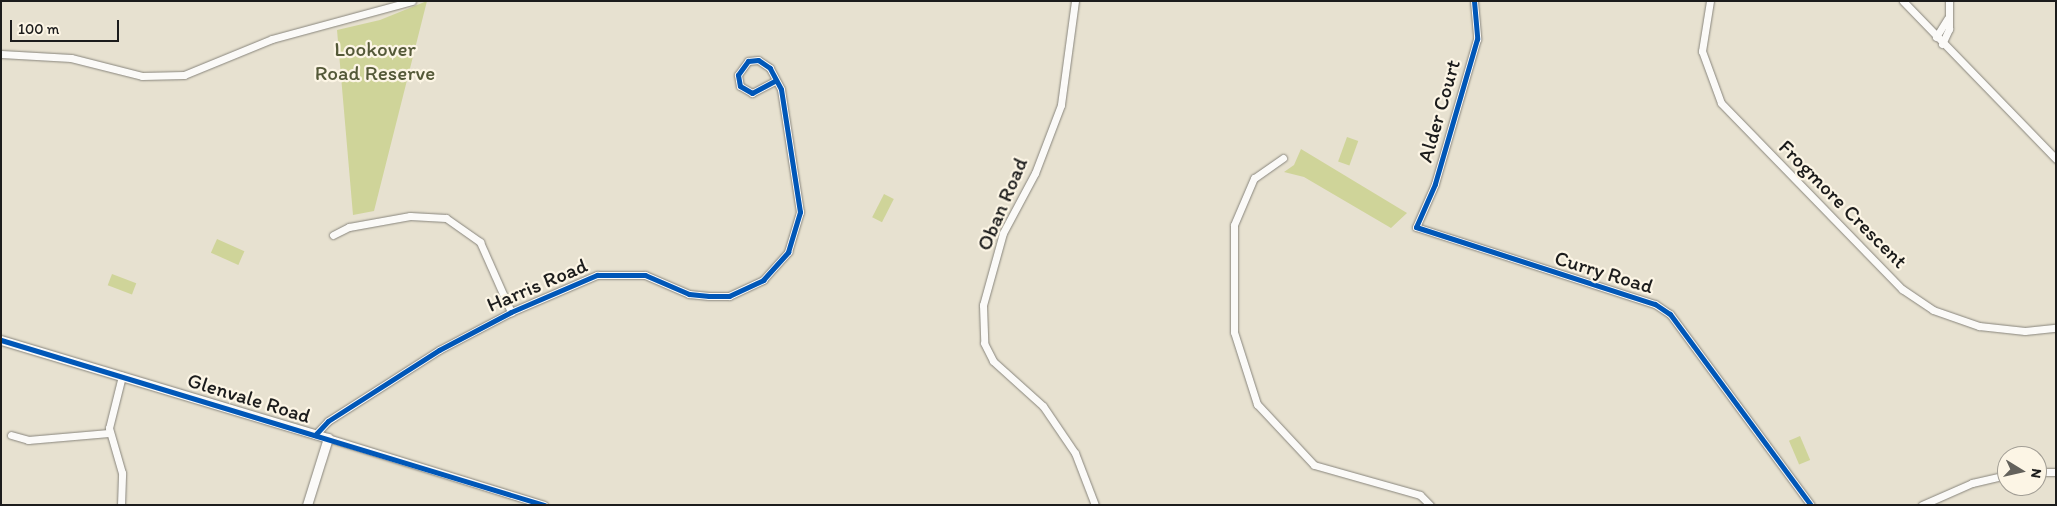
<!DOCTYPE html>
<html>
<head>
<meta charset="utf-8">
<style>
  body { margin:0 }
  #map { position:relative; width:2057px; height:506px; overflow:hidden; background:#e7e1d0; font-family:Itim,sans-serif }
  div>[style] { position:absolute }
  .green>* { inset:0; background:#cfd499; transform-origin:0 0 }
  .roads { filter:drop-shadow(0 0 1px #88857c) drop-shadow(0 0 1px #88857c) }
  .minor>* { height:7px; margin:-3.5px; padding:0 3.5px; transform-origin:3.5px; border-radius:3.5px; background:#fbfaf8 }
  .tertiary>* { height:9px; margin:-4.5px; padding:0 4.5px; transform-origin:4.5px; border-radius:4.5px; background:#fbfaf8 }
  .cycleway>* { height:5px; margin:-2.5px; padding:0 2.5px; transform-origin:2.5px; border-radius:2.5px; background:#0057b8 }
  span { translate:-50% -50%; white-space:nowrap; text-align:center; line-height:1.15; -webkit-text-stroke:4.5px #fcf5e5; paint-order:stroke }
  .park-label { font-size:21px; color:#545938 }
  .street-label { font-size:21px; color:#1c1c1c }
  .frame { position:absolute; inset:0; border:2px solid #1c1c1c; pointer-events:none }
  .north { position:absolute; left:1997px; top:446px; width:50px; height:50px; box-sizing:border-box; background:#fcf5e5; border:1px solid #a29e95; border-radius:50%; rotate:99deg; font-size:14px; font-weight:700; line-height:20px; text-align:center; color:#1c1c1c }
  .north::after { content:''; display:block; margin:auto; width:18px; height:22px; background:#63615b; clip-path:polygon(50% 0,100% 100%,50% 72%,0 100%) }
  .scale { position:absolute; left:10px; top:20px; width:109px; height:22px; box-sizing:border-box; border:2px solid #1c1c1c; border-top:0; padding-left:6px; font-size:15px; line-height:18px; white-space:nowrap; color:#1c1c1c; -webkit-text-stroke:4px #fcf5e5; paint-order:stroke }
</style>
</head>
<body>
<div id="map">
  <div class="green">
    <div style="clip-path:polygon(427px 1px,374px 211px,353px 215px,337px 30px,380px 20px)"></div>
    <div style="left:1347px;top:137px;width:12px;height:26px;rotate:20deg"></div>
    <div style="clip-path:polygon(1301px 149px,1407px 213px,1391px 228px,1304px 177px,1284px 172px,1294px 165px)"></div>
    <div style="left:884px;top:194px;width:11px;height:26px;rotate:27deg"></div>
    <div style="left:217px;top:239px;width:30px;height:15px;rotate:24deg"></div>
    <div style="left:112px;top:274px;width:26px;height:12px;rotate:21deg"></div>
    <div style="left:1800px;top:436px;width:26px;height:12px;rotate:67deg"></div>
  </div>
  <div class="roads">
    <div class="minor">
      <div style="left:1075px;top:1px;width:105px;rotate:97.7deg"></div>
      <div style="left:1061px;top:105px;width:73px;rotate:110.9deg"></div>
      <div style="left:1035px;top:173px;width:68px;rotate:118.1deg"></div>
      <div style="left:1003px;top:233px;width:75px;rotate:105.5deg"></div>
      <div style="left:983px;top:305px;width:38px;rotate:88deg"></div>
      <div style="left:984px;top:343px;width:20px;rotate:63deg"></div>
      <div style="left:993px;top:361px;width:67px;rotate:42deg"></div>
      <div style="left:1043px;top:406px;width:57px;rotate:55.8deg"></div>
      <div style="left:1075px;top:453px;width:56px;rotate:69deg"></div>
      <div style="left:1474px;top:1px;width:38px;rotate:85deg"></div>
      <div style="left:1477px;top:39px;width:151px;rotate:106.2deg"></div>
      <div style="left:1435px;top:184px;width:47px;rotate:113.8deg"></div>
      <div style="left:1416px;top:227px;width:251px;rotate:17.9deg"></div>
      <div style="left:1655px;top:304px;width:18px;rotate:34deg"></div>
      <div style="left:1670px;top:314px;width:237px;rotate:53.6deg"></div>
      <div style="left:1710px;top:1px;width:51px;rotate:99.1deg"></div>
      <div style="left:1702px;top:51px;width:55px;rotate:69.9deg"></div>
      <div style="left:1721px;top:103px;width:260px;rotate:45.8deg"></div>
      <div style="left:1902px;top:289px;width:37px;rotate:34deg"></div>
      <div style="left:1933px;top:310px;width:49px;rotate:19.2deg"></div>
      <div style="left:1979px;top:326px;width:46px;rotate:6.2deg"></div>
      <div style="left:2025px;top:331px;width:31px;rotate:-6deg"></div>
      <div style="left:1903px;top:1px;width:220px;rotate:45.9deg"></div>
      <div style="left:1936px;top:37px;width:22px;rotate:-58deg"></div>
      <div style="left:1942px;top:44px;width:17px;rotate:-65deg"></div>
      <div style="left:1949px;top:29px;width:28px;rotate:-90deg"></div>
      <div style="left:1px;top:54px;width:70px;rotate:3.3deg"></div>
      <div style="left:71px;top:58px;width:73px;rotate:14.2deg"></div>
      <div style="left:142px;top:76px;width:42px;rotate:-1.4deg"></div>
      <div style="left:184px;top:75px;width:95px;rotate:-22.2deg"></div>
      <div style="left:272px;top:39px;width:145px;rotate:-15.2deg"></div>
      <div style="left:1283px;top:158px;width:35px;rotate:145deg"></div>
      <div style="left:1254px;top:178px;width:51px;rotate:113.1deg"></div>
      <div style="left:1234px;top:225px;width:107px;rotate:90deg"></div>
      <div style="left:1234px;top:332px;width:76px;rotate:72.3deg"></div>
      <div style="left:1257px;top:404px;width:83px;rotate:46.9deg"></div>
      <div style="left:1314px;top:465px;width:110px;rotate:15.8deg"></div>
      <div style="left:1420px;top:495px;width:14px;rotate:45deg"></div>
      <div style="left:333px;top:235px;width:18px;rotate:-27deg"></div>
      <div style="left:349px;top:227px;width:62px;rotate:-10.2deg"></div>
      <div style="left:410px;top:216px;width:36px;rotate:3deg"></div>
      <div style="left:446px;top:218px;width:42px;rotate:35.2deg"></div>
      <div style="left:480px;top:242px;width:77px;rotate:66.1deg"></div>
      <div style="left:11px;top:435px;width:18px;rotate:16deg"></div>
      <div style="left:28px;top:440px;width:81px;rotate:-4.9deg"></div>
      <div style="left:315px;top:435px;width:19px;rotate:-47deg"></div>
      <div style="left:328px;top:421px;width:132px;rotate:-32.6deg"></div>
      <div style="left:439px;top:350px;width:81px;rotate:-27.8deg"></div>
      <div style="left:511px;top:312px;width:94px;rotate:-23.3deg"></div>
      <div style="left:597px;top:275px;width:48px"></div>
      <div style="left:645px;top:275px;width:48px;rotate:23.4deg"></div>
      <div style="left:689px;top:294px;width:20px;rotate:6deg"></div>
      <div style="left:709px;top:296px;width:20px"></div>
      <div style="left:729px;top:296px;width:38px;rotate:-25deg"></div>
      <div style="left:763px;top:280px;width:38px;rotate:-48deg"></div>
      <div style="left:788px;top:252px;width:42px;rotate:-73.3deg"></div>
      <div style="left:800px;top:212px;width:124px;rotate:-98.8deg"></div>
      <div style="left:781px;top:89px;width:24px;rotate:-118deg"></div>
      <div style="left:770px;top:68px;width:14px;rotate:-146deg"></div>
      <div style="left:758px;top:60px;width:10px;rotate:174deg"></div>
      <div style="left:748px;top:61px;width:17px;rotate:126deg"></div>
      <div style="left:738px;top:75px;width:11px;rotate:80deg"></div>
      <div style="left:740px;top:86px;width:14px;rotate:30deg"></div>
      <div style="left:752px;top:93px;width:26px;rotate:-28deg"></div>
      <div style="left:328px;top:438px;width:226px;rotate:17.2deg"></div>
      <div style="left:2037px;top:472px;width:19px"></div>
      <div style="left:121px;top:505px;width:32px;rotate:-88deg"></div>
      <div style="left:122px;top:473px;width:47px;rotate:-106.1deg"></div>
      <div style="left:109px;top:428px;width:54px;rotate:-76deg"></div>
      <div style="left:1922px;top:505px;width:55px;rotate:-23.7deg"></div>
      <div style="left:1972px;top:483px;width:36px;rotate:-13deg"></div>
    </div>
    <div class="tertiary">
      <div style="left:1px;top:340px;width:341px;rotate:16.7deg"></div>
      <div style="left:328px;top:438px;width:70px;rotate:107.4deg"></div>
    </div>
  </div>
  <div class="cycleway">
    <div style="left:1474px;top:1px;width:38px;rotate:85deg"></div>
    <div style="left:1477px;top:39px;width:151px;rotate:106.2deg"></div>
    <div style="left:1435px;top:184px;width:47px;rotate:113.8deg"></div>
    <div style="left:1416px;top:227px;width:251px;rotate:17.9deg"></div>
    <div style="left:1655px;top:304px;width:18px;rotate:34deg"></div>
    <div style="left:1670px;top:314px;width:237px;rotate:53.6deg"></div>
    <div style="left:1px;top:340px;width:568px;rotate:16.9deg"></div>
    <div style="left:315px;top:435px;width:19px;rotate:-47deg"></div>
    <div style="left:328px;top:421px;width:132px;rotate:-32.6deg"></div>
    <div style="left:439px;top:350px;width:81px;rotate:-27.8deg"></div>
    <div style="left:511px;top:312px;width:94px;rotate:-23.3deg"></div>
    <div style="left:597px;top:275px;width:48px"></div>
    <div style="left:645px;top:275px;width:48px;rotate:23.4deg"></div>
    <div style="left:689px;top:294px;width:20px;rotate:6deg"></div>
    <div style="left:709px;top:296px;width:20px"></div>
    <div style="left:729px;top:296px;width:38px;rotate:-25deg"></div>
    <div style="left:763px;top:280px;width:38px;rotate:-48deg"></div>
    <div style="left:788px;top:252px;width:42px;rotate:-73.3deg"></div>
    <div style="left:800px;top:212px;width:124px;rotate:-98.8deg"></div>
    <div style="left:781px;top:89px;width:24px;rotate:-118deg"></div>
    <div style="left:770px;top:68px;width:14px;rotate:-146deg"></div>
    <div style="left:758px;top:60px;width:10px;rotate:174deg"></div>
    <div style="left:748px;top:61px;width:17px;rotate:126deg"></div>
    <div style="left:738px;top:75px;width:11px;rotate:80deg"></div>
    <div style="left:740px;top:86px;width:14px;rotate:30deg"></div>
    <div style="left:752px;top:93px;width:26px;rotate:-28deg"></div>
  </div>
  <div class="park-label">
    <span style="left:375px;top:61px">Lookover<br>Road Reserve</span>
  </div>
  <div class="street-label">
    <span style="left:1439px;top:111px;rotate:-74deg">Alder Court</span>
    <span style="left:1002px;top:204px;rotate:-67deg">Oban Road</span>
    <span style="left:1843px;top:204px;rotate:45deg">Frogmore Crescent</span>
    <span style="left:1604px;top:272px;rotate:17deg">Curry Road</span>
    <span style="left:537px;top:285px;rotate:-23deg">Harris Road</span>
    <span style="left:249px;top:398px;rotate:17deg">Glenvale Road</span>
  </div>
  <div class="frame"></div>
  <div class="north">N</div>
  <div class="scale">100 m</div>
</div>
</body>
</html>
